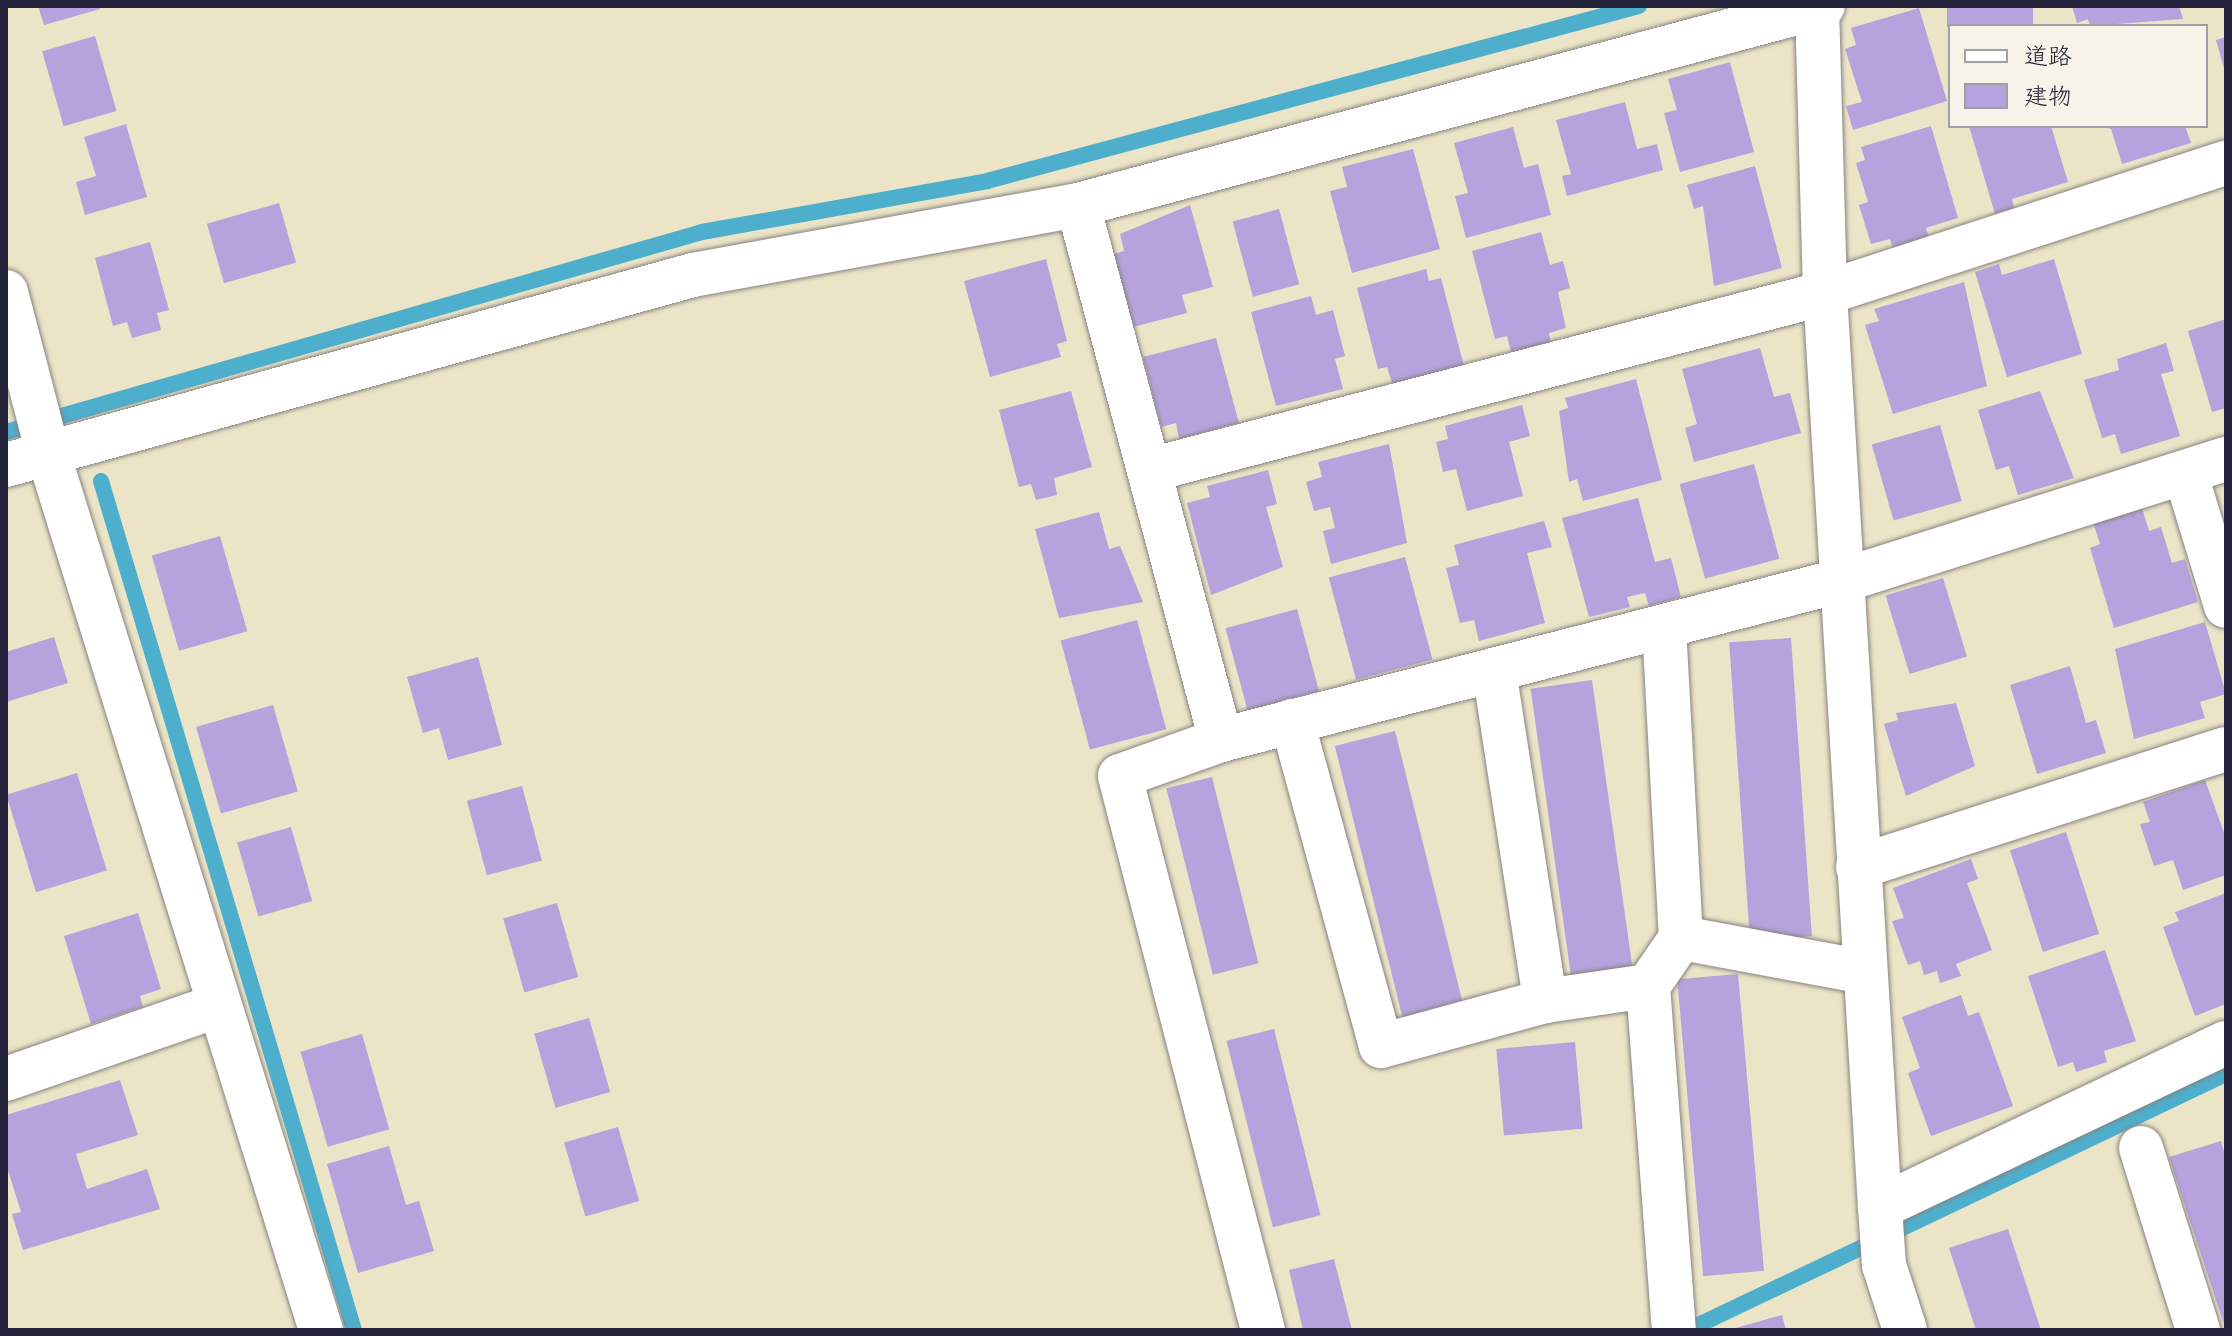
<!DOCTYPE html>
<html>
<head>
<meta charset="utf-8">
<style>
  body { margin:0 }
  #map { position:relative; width:2232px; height:1336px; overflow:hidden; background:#ebe4c6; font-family:Sriracha,"Klee One",sans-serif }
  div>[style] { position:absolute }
  .stream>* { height:16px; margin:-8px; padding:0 8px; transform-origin:8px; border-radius:8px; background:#4eafcd }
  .building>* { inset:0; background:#b6a3dd; transform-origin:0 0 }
  .roads { filter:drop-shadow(0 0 2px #868380) drop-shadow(0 0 2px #868380) }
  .minor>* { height:44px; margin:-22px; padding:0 22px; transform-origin:22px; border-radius:22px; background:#fff }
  span { translate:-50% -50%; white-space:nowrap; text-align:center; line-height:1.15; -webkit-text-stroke:6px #f7f3e8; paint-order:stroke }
  .frame { position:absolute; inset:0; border:8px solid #22223b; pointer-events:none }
  .legend { position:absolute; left:1948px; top:24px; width:260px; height:104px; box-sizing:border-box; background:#f7f3e8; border:2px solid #a29fa3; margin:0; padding:10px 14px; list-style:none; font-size:24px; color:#22223b }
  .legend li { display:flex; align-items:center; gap:16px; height:40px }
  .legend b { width:40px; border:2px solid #a29fa3 }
</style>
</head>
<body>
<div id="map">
  <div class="stream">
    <div style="left:6px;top:432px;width:724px;rotate:-16.03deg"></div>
    <div style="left:702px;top:232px;width:290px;rotate:-10.1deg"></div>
    <div style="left:987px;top:181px;width:675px;rotate:-15.02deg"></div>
    <div style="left:101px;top:481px;width:886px;rotate:73.41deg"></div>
    <div style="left:1688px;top:1330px;width:596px;rotate:-25.45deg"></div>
  </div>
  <div class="building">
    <div style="clip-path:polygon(38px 6px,99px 6px,100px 9px,44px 25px)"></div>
    <div style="left:1947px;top:6px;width:86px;height:21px"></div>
    <div style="clip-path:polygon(2072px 6px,2179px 6px,2183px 19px,2090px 26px,2088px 19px,2077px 23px)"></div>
    <div style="clip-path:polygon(1919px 8px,1947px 101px,1853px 130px,1846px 106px,1862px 102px,1845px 49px,1856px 45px,1851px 28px)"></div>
    <div style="left:95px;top:36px;width:78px;height:55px;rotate:74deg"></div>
    <div style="clip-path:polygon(2226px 37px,2226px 71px,2225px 72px,2216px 40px)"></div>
    <div style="clip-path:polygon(1730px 62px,1754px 152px,1680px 172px,1664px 113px,1677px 110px,1668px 79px)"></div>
    <div style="clip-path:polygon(1625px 102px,1637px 149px,1657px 144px,1663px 170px,1567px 196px,1562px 176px,1571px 174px,1556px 120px)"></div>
    <div style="clip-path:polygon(126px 124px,147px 197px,85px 215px,76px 182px,96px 176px,84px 137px)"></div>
    <div style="clip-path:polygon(1931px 126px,1958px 218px,1926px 228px,1929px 237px,1893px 248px,1890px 239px,1871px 244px,1859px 205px,1868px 202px,1856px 163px,1865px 160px,1861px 147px)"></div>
    <div style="clip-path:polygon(1969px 126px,2051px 126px,2068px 182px,2012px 199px,2014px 208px,1995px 214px)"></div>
    <div style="clip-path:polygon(2100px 126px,2185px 126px,2191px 143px,2122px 164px,2111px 129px)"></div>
    <div style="clip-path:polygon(1513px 127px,1524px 168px,1538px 164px,1551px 215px,1466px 238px,1455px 196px,1468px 193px,1454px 143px)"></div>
    <div style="clip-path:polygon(1413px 149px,1440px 249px,1352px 273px,1330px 191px,1347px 187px,1342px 167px)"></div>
    <div style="clip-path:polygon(1755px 166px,1782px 268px,1714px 286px,1703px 206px,1694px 209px,1687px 185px)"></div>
    <div style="left:279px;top:203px;width:62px;height:75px;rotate:74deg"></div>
    <div style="clip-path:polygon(1190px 205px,1213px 287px,1182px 295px,1187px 313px,1133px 327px,1114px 254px,1124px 251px,1120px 234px)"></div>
    <div style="left:1279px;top:209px;width:78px;height:48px;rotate:75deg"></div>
    <div style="clip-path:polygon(1541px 232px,1550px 265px,1563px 261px,1570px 288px,1558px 292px,1566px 328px,1549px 333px,1551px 342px,1511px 352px,1507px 336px,1495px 339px,1472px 251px)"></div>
    <div style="clip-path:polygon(150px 242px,169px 310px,157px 313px,161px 330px,132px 338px,127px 322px,113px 326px,95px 258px)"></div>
    <div style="clip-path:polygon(1046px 259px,1067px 341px,1057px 344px,1061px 357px,990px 377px,964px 281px)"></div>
    <div style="clip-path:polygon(2054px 259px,2082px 354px,2007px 377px,1975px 272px,1999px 264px,2002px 275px)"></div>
    <div style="clip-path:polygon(1426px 269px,1429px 281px,1441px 278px,1464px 366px,1393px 386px,1387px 367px,1378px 369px,1357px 288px)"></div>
    <div style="clip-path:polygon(1964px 282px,1987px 386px,1893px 414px,1865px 325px,1879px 321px,1874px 309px)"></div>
    <div style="clip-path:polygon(1311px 296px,1316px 315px,1333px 310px,1345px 356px,1335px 359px,1343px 389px,1276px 406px,1251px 312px)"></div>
    <div style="clip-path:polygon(2226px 319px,2226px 408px,2212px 412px,2188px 331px)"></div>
    <div style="clip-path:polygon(1216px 338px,1239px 423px,1179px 439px,1176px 423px,1161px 427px,1143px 357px)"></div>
    <div style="clip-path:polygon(2166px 343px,2174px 371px,2161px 374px,2180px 436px,2121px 454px,2115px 434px,2102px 438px,2084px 380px,2119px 370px,2117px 359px)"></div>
    <div style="clip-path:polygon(1760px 348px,1774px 397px,1790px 393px,1801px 433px,1694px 462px,1685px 428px,1697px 424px,1682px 369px)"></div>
    <div style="clip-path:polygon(1636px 379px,1662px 480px,1583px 501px,1577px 479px,1569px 482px,1559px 411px,1568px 408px,1565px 398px)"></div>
    <div style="clip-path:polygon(1071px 391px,1092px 467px,1054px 478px,1057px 495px,1036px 500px,1031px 484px,1019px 487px,999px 410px)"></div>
    <div style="clip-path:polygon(2040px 391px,2074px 478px,2018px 495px,2009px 466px,1996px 470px,1978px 410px)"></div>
    <div style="clip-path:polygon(1522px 405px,1530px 436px,1509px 442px,1523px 496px,1467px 511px,1456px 469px,1443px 472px,1436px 442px,1448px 439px,1445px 426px)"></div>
    <div style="left:1940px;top:425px;width:79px;height:71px;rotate:74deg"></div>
    <div style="clip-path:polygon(1389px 444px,1407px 543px,1331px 564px,1323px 531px,1335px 528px,1330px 507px,1314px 511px,1306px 482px,1322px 477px,1318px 462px)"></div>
    <div style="left:1754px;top:464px;width:98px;height:77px;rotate:75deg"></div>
    <div style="clip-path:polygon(1268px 470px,1277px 504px,1266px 507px,1283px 567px,1211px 595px,1187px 503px,1210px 497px,1207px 486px)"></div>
    <div style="clip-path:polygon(1638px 498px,1655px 562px,1671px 558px,1681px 597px,1649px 606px,1645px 593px,1627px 597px,1630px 607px,1589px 617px,1562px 518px)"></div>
    <div style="clip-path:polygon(2142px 508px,2149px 531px,2161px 527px,2172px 563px,2185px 559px,2198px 602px,2114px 628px,2090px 548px,2100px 544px,2093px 522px)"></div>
    <div style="clip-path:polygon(1099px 512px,1109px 549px,1120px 546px,1143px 602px,1059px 618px,1035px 529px)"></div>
    <div style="clip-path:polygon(1544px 521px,1552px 547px,1527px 553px,1545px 623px,1479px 641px,1474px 620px,1460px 623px,1446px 568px,1459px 565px,1454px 545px)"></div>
    <div style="left:220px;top:536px;width:99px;height:71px;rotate:74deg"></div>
    <div style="left:1405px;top:557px;width:106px;height:79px;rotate:75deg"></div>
    <div style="left:1943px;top:578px;width:82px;height:60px;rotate:73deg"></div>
    <div style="left:1297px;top:609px;width:85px;height:74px;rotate:75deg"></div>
    <div style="left:1137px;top:620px;width:113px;height:79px;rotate:75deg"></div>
    <div style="clip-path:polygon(2205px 622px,2226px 694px,2200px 702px,2205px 718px,2134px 739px,2115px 649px)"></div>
    <div style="clip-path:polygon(54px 637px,68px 683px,6px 702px,6px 652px)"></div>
    <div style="left:1791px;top:638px;width:299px;height:62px;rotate:86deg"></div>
    <div style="clip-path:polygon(478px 657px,502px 745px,448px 760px,439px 728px,423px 733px,407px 677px)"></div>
    <div style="clip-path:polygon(2070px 666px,2086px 723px,2096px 720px,2106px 753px,2037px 774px,2010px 685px)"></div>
    <div style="left:1592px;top:680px;width:299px;height:62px;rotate:82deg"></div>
    <div style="clip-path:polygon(1956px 703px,1975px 766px,1906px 796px,1884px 724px,1898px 720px,1896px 713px)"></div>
    <div style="left:273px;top:705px;width:90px;height:80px;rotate:74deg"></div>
    <div style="left:1395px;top:731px;width:299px;height:62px;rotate:76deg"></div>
    <div style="left:77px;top:773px;width:102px;height:74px;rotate:73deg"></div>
    <div style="left:1212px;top:777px;width:192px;height:47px;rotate:76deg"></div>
    <div style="clip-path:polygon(2205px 780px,2226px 838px,2226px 875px,2183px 890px,2173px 860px,2154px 866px,2140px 824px,2150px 822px,2143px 802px)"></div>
    <div style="left:522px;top:786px;width:77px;height:57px;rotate:75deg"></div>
    <div style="left:291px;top:827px;width:77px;height:56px;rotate:74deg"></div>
    <div style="left:2066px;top:832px;width:107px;height:59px;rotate:72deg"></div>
    <div style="clip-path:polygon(1971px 859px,1978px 879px,1967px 883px,1992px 950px,1956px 964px,1961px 976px,1940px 983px,1937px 971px,1924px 975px,1920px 961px,1908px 965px,1892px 921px,1904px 918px,1893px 888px)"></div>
    <div style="clip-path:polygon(2226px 893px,2226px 1004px,2195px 1016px,2163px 927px,2179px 921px,2175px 912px)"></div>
    <div style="left:557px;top:903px;width:77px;height:56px;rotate:74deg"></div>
    <div style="clip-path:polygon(138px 913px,161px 989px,140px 996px,143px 1007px,91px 1024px,64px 936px)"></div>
    <div style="clip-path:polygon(2105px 950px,2136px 1041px,2104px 1051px,2107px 1062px,2076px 1072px,2073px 1062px,2058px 1067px,2028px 976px)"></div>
    <div style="left:1738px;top:974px;width:298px;height:61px;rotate:85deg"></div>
    <div style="clip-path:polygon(1961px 995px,1968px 1016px,1979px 1012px,2013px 1106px,1931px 1136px,1908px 1073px,1920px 1068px,1902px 1017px)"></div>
    <div style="left:589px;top:1018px;width:77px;height:57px;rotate:74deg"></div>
    <div style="left:1274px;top:1029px;width:192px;height:49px;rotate:76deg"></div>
    <div style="left:362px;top:1034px;width:99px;height:64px;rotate:74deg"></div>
    <div style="left:1575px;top:1042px;width:87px;height:79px;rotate:85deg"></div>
    <div style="clip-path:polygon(120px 1080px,138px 1135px,76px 1154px,87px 1189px,147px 1169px,160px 1209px,23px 1250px,12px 1214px,21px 1212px,6px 1164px,6px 1115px)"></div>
    <div style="left:618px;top:1127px;width:77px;height:56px;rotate:74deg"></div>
    <div style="clip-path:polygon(2221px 1141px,2226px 1159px,2226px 1330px,2169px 1157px)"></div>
    <div style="clip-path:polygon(389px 1146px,406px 1205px,419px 1201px,434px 1251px,358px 1273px,327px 1164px)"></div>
    <div style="clip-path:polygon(2008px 1229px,2041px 1330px,1976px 1330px,1949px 1248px)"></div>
    <div style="clip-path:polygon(1334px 1259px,1352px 1330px,1303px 1330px,1289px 1270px)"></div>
    <div style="clip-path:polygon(1782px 1315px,1786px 1330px,1732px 1330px,1732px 1329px)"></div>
  </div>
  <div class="roads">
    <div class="minor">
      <div style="left:1817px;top:6px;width:287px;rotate:88.4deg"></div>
      <div style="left:1825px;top:293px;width:916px;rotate:86.56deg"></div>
      <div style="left:1880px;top:1207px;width:58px;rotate:86.1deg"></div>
      <div style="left:1884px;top:1265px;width:68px;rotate:72.1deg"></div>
      <div style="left:1078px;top:205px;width:554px;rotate:75.04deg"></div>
      <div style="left:1221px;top:740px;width:646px;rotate:-14.42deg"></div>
      <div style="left:1847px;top:579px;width:398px;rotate:-17.6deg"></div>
      <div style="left:6px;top:292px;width:166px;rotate:75.4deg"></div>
      <div style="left:48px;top:453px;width:919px;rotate:72.71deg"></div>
      <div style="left:6px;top:465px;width:713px;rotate:-15.46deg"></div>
      <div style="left:693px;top:275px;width:391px;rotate:-10.3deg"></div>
      <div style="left:1078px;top:205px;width:771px;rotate:-14.96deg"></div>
      <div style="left:1150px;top:470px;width:698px;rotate:-14.69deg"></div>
      <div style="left:1825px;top:293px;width:422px;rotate:-18deg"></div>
      <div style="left:2185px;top:472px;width:140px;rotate:73deg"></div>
      <div style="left:1664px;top:626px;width:312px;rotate:86.9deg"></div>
      <div style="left:1681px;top:938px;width:58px;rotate:124.5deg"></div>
      <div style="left:1648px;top:986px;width:345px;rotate:85.7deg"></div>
      <div style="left:1494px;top:670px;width:335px;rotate:81.2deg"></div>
      <div style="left:1292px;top:721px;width:337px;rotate:74.7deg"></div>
      <div style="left:1381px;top:1046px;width:170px;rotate:-15.3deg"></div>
      <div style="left:1545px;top:1001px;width:104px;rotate:-8.3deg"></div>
      <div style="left:1221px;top:740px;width:107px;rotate:160.4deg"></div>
      <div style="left:1120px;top:776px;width:572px;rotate:75.53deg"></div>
      <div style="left:1858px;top:867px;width:386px;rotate:-17.8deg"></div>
      <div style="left:1681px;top:938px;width:186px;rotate:10.5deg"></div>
      <div style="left:6px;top:1079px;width:226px;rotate:-19.1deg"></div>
      <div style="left:2141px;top:1148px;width:191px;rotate:72.6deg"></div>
      <div style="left:1880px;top:1207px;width:383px;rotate:-25.4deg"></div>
    </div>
  </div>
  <div class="frame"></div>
  <ul class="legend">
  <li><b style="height:10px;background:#fff"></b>道路</li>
  <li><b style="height:22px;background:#b6a3dd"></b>建物</li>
  </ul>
</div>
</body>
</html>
